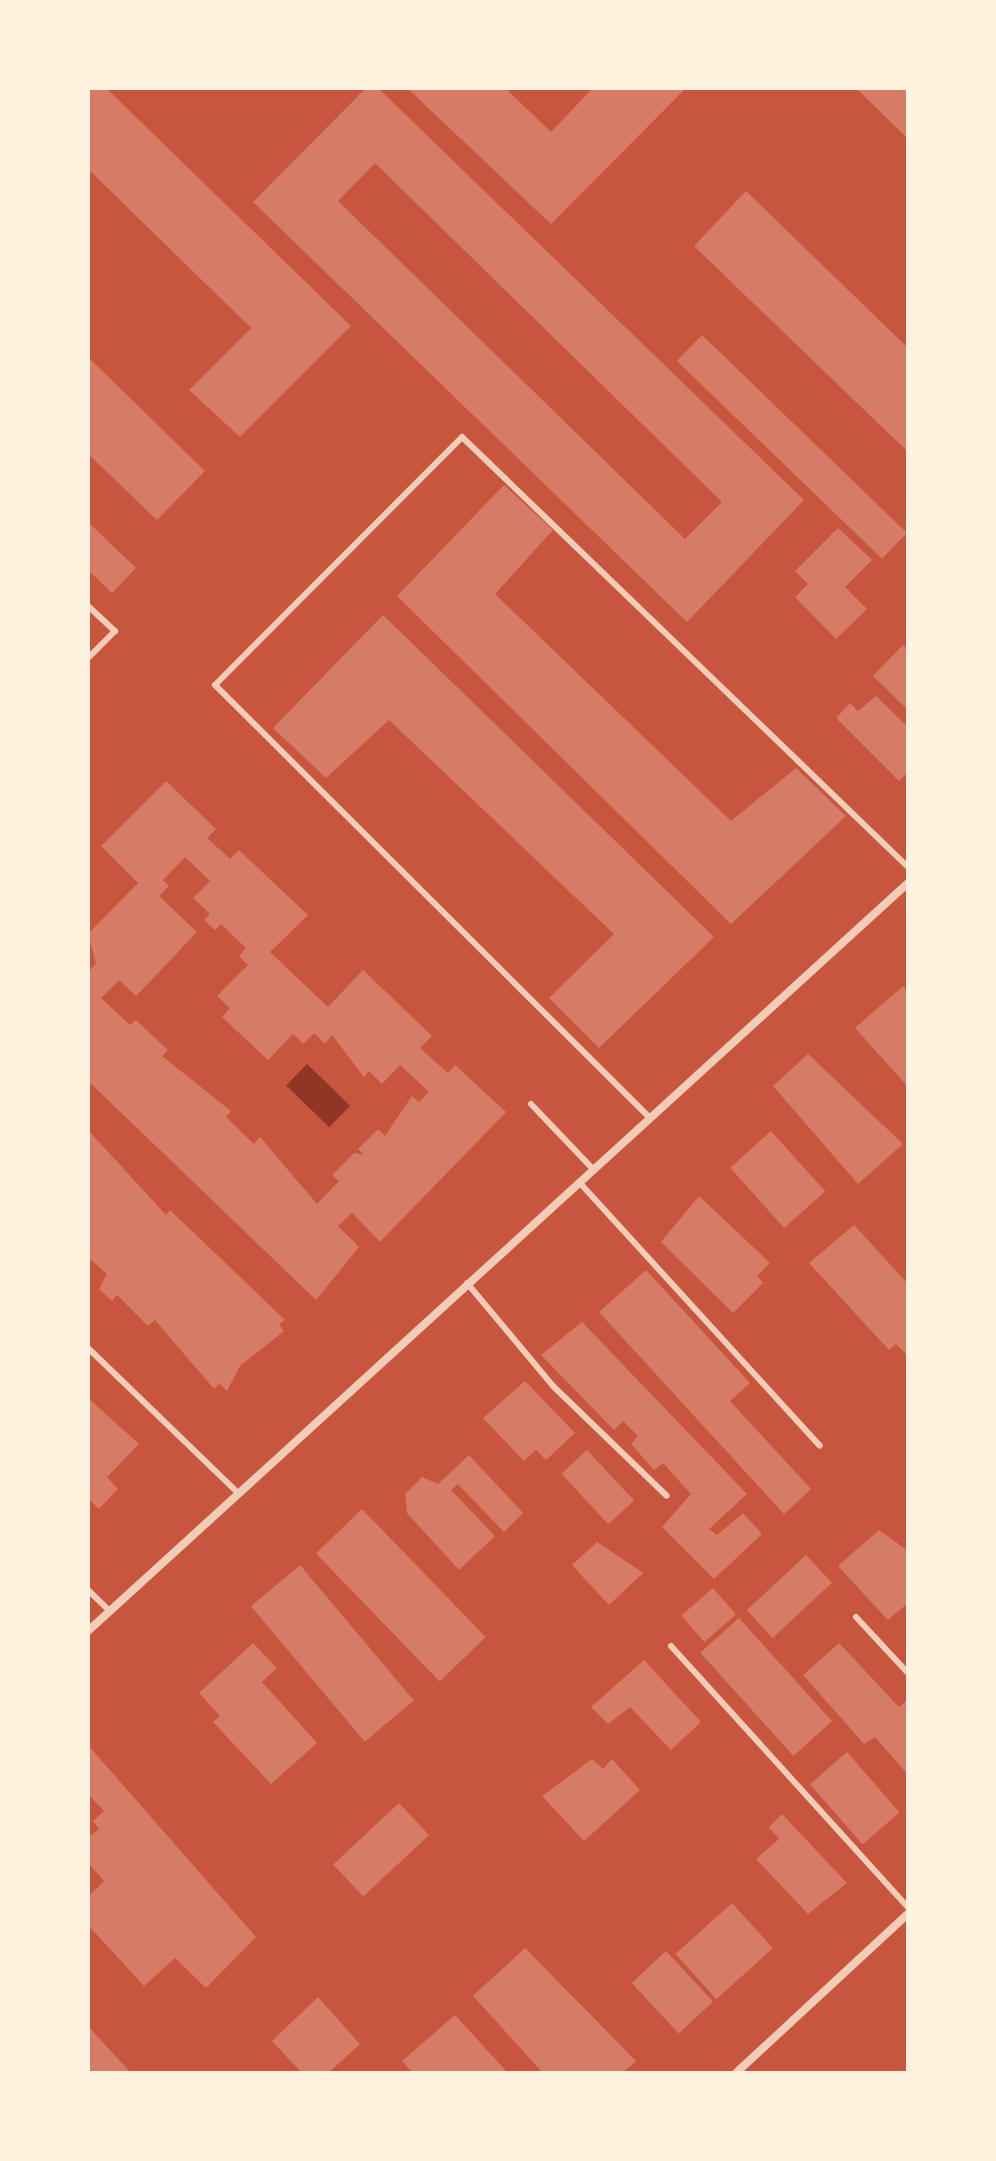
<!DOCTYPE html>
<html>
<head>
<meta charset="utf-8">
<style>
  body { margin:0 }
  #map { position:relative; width:996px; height:2161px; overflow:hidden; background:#c8553d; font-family:Helvetica,sans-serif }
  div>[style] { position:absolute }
  .water>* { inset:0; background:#8f3625; transform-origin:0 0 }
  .building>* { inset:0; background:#d67c66; transform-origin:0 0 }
  .service>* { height:6px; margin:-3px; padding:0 3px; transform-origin:3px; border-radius:3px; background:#f1ccb7 }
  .minor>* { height:8px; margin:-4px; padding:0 4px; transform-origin:4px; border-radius:4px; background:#f1ccb7 }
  span { translate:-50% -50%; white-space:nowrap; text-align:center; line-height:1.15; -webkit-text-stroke:8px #fff3e0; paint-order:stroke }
  .frame { position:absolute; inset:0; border:90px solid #fff3e0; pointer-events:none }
</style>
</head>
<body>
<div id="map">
  <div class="water">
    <div style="left:307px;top:1064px;width:60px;height:30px;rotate:44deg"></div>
  </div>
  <div class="building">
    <div style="clip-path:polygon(88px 88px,106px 88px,351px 326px,240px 437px,189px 390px,251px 328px,88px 169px)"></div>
    <div style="clip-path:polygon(evenodd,366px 88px,378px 88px,804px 500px,687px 622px,253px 202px,366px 88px,375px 163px,722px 502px,685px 539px,338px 201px,375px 163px)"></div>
    <div style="clip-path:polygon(407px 88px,505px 88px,551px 132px,593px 88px,686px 88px,551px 224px)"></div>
    <div style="clip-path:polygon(856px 88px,908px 88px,908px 139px)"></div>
    <div style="clip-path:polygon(746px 191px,908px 348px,908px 452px,694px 246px)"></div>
    <div style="left:702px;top:335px;width:285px;height:36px;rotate:44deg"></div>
    <div style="clip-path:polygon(88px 357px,205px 471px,157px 520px,88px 454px)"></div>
    <div style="clip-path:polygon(504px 485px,553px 530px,495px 594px,731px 821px,796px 768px,846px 816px,731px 924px,397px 596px)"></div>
    <div style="clip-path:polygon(88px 522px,136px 568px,112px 593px,88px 570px)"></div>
    <div style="clip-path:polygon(838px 528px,872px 560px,845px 587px,867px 609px,836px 639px,795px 597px,808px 584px,795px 571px)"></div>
    <div style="clip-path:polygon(383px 615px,714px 937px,599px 1048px,549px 998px,614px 934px,389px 720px,326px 778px,273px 728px)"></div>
    <div style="clip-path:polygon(903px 645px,908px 650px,908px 710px,873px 676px)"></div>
    <div style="clip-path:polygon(876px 696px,908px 727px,908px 772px,899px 781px,836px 718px,850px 703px,858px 711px)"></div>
    <div style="clip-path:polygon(evenodd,166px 781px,216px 829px,207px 838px,230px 859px,239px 850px,308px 915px,270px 952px,328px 1007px,363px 970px,432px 1036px,420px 1048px,448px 1073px,455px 1065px,506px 1112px,380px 1242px,352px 1213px,338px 1226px,359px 1247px,316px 1300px,88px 1081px,88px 973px,96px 963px,88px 934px,138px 883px,101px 846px,166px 781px,185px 857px,210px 881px,193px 898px,210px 914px,204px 920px,215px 930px,221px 924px,246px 948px,239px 956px,248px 965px,217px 996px,230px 1008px,222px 1017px,268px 1060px,293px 1034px,303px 1044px,314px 1033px,325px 1044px,332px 1035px,364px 1077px,369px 1071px,382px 1084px,400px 1065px,429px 1092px,419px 1102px,412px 1096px,385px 1136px,378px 1129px,358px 1149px,364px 1155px,354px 1153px,332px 1175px,339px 1181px,317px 1204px,260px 1137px,254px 1144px,226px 1117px,231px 1111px,162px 1056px,168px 1050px,136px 1020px,130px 1025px,101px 998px,119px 980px,136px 996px,197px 932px,159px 896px,169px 886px,163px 880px,185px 857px)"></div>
    <div style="clip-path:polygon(903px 986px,908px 992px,908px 1087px,855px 1028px)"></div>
    <div style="clip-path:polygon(808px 1054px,903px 1144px,858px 1184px,773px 1086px)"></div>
    <div style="clip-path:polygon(88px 1130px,166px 1215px,170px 1210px,285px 1320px,279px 1324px,284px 1331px,240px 1366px,227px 1391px,219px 1384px,214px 1389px,155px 1320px,148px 1326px,117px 1295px,112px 1301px,99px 1289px,107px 1274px,88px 1257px)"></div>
    <div style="left:771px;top:1131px;width:81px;height:55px;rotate:48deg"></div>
    <div style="clip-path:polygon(699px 1196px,770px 1263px,757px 1276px,763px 1283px,733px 1313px,661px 1242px)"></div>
    <div style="clip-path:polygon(854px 1225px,908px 1284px,908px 1356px,896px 1344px,889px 1350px,809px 1263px)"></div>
    <div style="clip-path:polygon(646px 1270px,750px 1383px,730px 1401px,811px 1489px,784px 1514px,599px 1312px)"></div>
    <div style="clip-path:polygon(582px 1322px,747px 1494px,709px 1529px,717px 1535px,743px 1513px,762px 1534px,714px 1579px,662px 1527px,691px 1494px,663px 1463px,654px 1470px,631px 1444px,638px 1436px,623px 1421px,614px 1430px,541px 1355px)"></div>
    <div style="clip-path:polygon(525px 1381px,575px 1433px,546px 1460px,536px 1450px,524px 1461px,483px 1418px)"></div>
    <div style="clip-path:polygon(88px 1398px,139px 1444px,107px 1477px,118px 1489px,99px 1509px,88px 1498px)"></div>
    <div style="left:587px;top:1450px;width:69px;height:35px;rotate:47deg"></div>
    <div style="clip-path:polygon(469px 1455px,523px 1513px,504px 1532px,458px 1484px,451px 1490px,495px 1536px,459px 1570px,407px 1513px,405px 1494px,422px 1477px,438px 1484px)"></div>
    <div style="left:362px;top:1509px;width:178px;height:64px;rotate:46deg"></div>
    <div style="clip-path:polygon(879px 1530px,908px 1551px,908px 1603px,888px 1620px,838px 1566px)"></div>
    <div style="clip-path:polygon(597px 1542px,643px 1573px,609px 1605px,572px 1565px)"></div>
    <div style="left:806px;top:1555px;width:38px;height:81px;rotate:47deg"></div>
    <div style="left:300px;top:1565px;width:177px;height:64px;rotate:50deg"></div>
    <div style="left:713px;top:1588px;width:35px;height:42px;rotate:49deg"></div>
    <div style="left:739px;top:1618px;width:139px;height:52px;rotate:48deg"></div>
    <div style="clip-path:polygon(253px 1643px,277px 1668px,262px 1682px,317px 1743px,271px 1784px,213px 1722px,220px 1716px,199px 1693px)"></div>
    <div style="clip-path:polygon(839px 1643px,899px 1707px,908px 1699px,908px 1775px,875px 1737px,864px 1744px,803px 1675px)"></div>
    <div style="clip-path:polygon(644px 1660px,701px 1722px,671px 1750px,630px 1707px,608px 1724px,591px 1707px)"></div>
    <div style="clip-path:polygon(88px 1745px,256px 1937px,206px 1988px,175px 1958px,144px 1986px,88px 1925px,88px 1897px,104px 1881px,88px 1863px,88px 1838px,99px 1829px,93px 1821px,104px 1811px,88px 1794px)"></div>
    <div style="left:847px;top:1752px;width:80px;height:49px;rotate:49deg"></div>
    <div style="clip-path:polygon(592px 1759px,603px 1769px,612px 1759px,640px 1790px,584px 1841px,542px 1796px)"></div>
    <div style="left:399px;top:1803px;width:44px;height:90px;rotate:47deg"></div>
    <div style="clip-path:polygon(782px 1814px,847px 1883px,808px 1914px,756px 1859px,779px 1839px,769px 1827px)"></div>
    <div style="left:732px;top:1903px;width:61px;height:76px;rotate:48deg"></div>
    <div style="clip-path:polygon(525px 1948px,636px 2061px,623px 2073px,543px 2073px,473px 1996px)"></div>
    <div style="left:666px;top:1951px;width:69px;height:47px;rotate:47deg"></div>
    <div style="clip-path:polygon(318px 1997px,360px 2044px,328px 2073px,302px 2073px,272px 2041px)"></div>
    <div style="clip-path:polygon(455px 2015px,508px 2073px,413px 2073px,402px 2061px)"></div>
    <div style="clip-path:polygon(88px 2026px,131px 2073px,88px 2073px)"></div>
  </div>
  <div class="service">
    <div style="left:88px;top:606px;width:37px;rotate:43deg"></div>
    <div style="left:115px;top:631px;width:38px;rotate:135deg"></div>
    <div style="left:531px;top:1104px;width:90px;rotate:46.4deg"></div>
    <div style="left:650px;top:1118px;width:614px;rotate:-135.13deg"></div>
    <div style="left:215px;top:685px;width:350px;rotate:-45.1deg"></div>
    <div style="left:462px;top:437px;width:620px;rotate:43.95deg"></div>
    <div style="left:579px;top:1182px;width:357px;rotate:47.6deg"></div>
    <div style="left:467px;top:1283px;width:134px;rotate:50.1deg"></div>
    <div style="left:553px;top:1386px;width:158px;rotate:44deg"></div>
    <div style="left:88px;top:1348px;width:206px;rotate:44deg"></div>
    <div style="left:88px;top:1590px;width:30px;rotate:44deg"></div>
    <div style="left:856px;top:1617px;width:76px;rotate:47.1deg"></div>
    <div style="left:671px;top:1646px;width:353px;rotate:47.8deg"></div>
  </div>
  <div class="minor">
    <div style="left:88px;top:1631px;width:1110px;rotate:-42.37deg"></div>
    <div style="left:736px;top:2073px;width:234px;rotate:-42.8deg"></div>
  </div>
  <div class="frame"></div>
</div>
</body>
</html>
